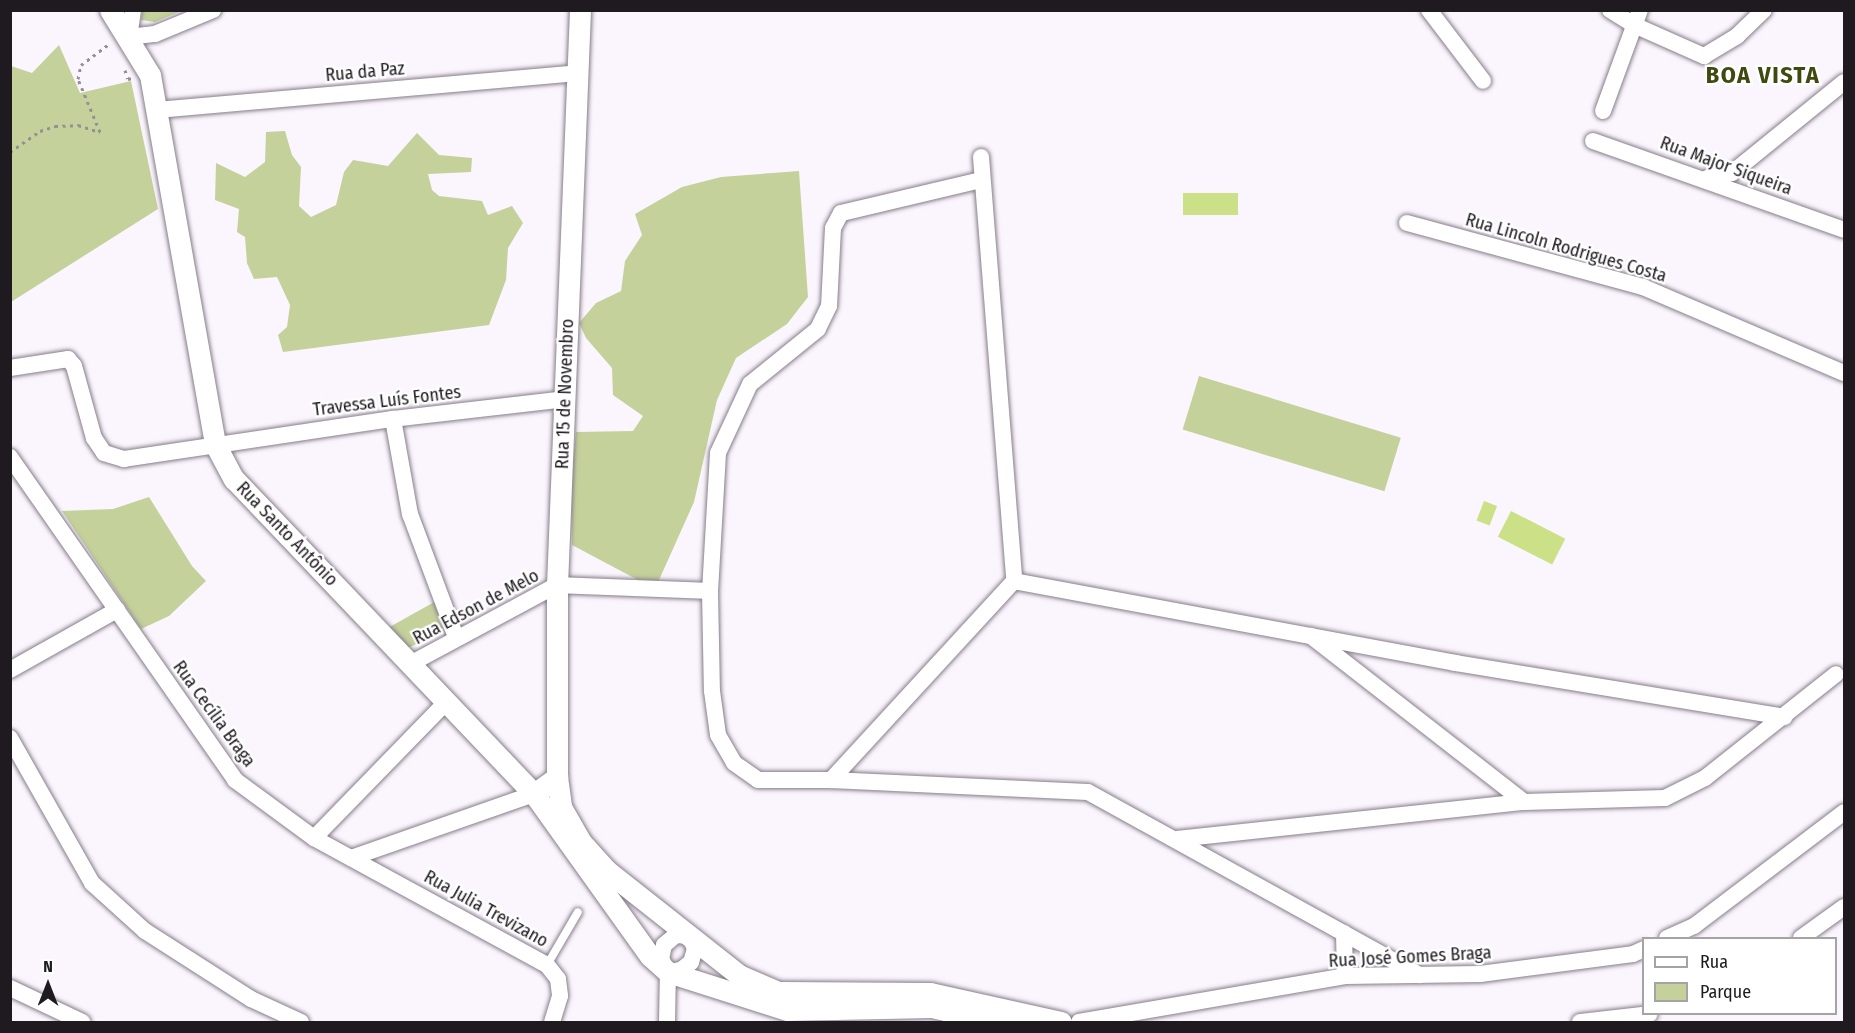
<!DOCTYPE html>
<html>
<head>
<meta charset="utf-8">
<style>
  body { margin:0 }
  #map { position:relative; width:1855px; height:1033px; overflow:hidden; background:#fbf6fd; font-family:"Fira Sans Condensed",sans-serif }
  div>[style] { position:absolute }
  .green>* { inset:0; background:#c4d19b; transform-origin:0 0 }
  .water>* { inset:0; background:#cce088; transform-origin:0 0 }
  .path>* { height:3px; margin-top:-1.5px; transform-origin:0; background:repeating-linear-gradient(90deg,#949096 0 3px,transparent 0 7.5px) }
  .roads { filter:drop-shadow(0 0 2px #877c8b) drop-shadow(0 0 2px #877c8b) }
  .service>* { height:8px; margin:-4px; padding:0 4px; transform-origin:4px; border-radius:4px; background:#fff }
  .minor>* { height:16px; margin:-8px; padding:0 8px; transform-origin:8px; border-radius:8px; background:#fff }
  .tertiary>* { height:21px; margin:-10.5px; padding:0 10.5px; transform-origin:10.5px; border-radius:10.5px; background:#fff }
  span { translate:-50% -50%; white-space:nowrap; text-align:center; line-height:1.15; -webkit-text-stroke:4.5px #fff; paint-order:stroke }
  .street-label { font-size:18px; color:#1e1a20 }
  .district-label { font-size:24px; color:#404a10; font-weight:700; letter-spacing:1.5px }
  .frame { position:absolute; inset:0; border:12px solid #1e1a20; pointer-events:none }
  .legend { position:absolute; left:1642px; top:937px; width:195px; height:78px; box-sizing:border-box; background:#fff; border:2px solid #a5a3a6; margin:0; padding:8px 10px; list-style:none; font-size:18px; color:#1e1a20 }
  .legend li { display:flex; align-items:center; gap:12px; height:30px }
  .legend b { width:30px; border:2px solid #a5a3a6 }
  .north { position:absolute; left:18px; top:955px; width:60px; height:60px; -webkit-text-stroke:4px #fff; paint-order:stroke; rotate:0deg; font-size:16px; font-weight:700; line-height:24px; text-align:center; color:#1e1a20 }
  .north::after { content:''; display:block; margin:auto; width:21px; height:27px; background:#1e1a20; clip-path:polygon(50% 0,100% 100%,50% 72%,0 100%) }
</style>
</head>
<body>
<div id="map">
  <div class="green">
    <div style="clip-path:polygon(142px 11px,142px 10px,181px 11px,155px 22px,141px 20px)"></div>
    <div style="clip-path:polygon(59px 45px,80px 93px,131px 81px,158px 209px,11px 302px,11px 66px,32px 73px)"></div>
    <div style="clip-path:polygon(285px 131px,292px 155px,301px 167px,299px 206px,311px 217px,336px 205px,344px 172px,353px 160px,388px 166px,417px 133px,439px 155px,472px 158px,471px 172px,428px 174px,432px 190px,439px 196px,482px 201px,488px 215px,512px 206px,523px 223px,508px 248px,506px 280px,489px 325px,283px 352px,278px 335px,287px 327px,290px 305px,277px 277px,254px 279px,247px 263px,245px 237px,237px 232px,239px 209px,215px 200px,216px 163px,245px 177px,265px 162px,266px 132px)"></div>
    <div style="clip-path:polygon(799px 171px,808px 297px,787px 324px,736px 358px,717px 400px,694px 502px,655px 589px,572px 545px,571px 480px,576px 432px,633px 431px,643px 416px,613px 395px,612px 368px,586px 338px,579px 323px,596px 303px,621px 291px,625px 261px,642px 235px,635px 214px,682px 187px,721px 177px)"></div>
    <div style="left:1199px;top:376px;width:211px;height:56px;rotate:17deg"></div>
    <div style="clip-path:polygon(149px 497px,192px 566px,206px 581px,169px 616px,141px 629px,62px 511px,113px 509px)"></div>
    <div style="clip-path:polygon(436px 601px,449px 628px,404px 650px,386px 629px)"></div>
  </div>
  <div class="water">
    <div style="left:1238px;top:193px;width:22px;height:55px;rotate:90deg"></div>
    <div style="left:1484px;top:501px;width:14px;height:21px;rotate:21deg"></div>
    <div style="left:1511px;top:511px;width:61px;height:29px;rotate:27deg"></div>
  </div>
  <div class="path">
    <div style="left:125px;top:70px;width:9px;rotate:72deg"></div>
    <div style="left:128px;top:79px;width:5px;rotate:-11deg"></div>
    <div style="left:10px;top:152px;width:37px;rotate:-35deg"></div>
    <div style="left:40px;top:131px;width:16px;rotate:-18deg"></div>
    <div style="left:55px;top:126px;width:23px;rotate:-2deg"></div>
    <div style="left:78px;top:125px;width:23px;rotate:18deg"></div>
    <div style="left:100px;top:132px;width:57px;rotate:-112.5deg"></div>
    <div style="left:78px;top:79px;width:14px;rotate:-78deg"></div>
    <div style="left:81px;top:65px;width:35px;rotate:-37deg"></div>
  </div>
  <div class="roads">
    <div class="service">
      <div style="left:547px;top:965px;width:61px;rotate:-59.7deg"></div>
    </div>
    <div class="minor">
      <div style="left:133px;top:10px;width:27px;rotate:98deg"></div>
      <div style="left:129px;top:37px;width:26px;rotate:-7deg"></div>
      <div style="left:155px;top:34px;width:63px;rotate:-22.5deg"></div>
      <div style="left:1429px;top:10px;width:89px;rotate:52.7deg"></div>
      <div style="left:1610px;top:10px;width:28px;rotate:32deg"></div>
      <div style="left:1634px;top:25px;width:77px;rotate:23.9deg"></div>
      <div style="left:1704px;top:56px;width:39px;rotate:-31deg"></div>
      <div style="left:1737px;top:36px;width:37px;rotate:-44deg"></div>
      <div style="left:156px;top:110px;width:424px;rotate:-5deg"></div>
      <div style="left:1603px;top:111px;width:108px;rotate:-69.9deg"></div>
      <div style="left:1593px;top:141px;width:266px;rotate:19.5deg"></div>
      <div style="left:981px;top:157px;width:425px;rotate:85.5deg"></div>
      <div style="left:1014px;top:581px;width:449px;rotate:10.5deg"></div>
      <div style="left:1455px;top:663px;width:334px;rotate:9.3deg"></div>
      <div style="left:1707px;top:178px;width:25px;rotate:-11deg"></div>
      <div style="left:1732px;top:173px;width:144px;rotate:-39.1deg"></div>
      <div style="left:981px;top:180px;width:144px;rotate:166.7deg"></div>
      <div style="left:841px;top:213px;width:17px;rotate:118deg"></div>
      <div style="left:833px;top:228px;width:78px;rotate:92.9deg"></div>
      <div style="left:829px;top:306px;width:25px;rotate:116deg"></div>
      <div style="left:818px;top:329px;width:87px;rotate:141deg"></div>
      <div style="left:750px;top:384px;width:76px;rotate:114.9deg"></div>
      <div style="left:718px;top:453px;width:138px;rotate:93.3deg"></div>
      <div style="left:710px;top:591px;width:100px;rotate:88.9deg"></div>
      <div style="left:712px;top:691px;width:44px;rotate:82.2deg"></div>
      <div style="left:718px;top:735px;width:32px;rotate:60deg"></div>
      <div style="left:734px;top:763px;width:29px;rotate:35deg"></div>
      <div style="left:758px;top:780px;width:73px"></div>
      <div style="left:831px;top:780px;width:257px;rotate:2.7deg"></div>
      <div style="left:1088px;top:792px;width:379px;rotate:28.9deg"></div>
      <div style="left:1407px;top:223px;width:245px;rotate:15.2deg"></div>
      <div style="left:1643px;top:287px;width:219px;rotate:23.2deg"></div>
      <div style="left:10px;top:368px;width:59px;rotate:-8.8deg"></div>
      <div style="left:68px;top:359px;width:9px;rotate:49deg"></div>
      <div style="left:74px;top:366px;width:75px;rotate:74.5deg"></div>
      <div style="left:94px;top:438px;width:18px;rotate:56deg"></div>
      <div style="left:104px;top:453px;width:21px;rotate:17deg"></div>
      <div style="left:124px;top:459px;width:272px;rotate:-8.5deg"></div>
      <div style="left:393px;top:419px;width:173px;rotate:-6.6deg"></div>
      <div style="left:393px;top:419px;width:97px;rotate:79.9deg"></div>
      <div style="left:410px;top:514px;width:131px;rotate:69.5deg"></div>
      <div style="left:10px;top:457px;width:394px;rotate:55.1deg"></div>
      <div style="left:235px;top:780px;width:98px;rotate:36.3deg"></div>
      <div style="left:314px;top:838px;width:265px;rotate:28.6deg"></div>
      <div style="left:547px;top:965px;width:18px;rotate:52deg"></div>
      <div style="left:558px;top:979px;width:17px;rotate:83deg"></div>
      <div style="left:560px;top:996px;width:27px;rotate:107deg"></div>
      <div style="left:1311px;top:636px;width:270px;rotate:37.9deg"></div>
      <div style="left:412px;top:663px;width:165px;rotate:-28.3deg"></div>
      <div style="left:557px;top:585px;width:153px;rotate:2.2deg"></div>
      <div style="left:10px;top:670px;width:123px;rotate:-29.3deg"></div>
      <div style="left:10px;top:738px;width:167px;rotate:60.5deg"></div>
      <div style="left:92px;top:883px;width:72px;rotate:42.2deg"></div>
      <div style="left:145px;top:931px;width:126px;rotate:32.7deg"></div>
      <div style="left:251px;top:999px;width:55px;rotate:24.7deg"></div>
      <div style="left:831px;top:780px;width:270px;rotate:-47.4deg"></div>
      <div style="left:314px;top:838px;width:191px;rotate:-45.8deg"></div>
      <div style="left:1177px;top:839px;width:349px;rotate:-6.1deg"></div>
      <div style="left:1524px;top:802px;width:141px;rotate:-1.6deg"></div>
      <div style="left:1665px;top:798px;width:45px;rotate:-26.6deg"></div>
      <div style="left:1705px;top:778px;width:167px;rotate:-38.4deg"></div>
      <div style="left:351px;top:858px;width:194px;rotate:-19.3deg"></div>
      <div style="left:1344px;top:933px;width:43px;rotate:88.7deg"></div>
      <div style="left:1667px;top:938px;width:30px;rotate:-24deg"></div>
      <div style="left:1694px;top:926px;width:188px;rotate:-37.2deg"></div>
      <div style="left:1801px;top:938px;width:53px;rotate:-35.8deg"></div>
      <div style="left:10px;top:988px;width:80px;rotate:25.3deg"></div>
      <div style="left:667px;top:1022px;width:50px;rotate:-88.9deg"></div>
      <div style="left:668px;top:972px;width:15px;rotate:-118deg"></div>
      <div style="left:661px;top:959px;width:14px;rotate:-78deg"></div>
      <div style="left:664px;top:945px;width:16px;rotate:-40deg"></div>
      <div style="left:676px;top:935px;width:14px;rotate:4deg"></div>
      <div style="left:690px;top:936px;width:14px;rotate:69deg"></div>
      <div style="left:695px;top:949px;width:14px;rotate:107deg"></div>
      <div style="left:691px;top:962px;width:13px;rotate:141deg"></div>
      <div style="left:681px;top:970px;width:13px;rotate:171deg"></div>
      <div style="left:1079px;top:1022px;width:270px;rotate:-9.8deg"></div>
      <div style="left:1345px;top:976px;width:135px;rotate:-0.8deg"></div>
      <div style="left:1480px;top:974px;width:154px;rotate:-7.4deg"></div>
      <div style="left:1633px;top:954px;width:12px;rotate:-24deg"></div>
      <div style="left:1580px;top:1022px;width:70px;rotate:-6.5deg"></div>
    </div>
    <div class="tertiary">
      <div style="left:110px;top:10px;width:76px;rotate:58.4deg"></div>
      <div style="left:150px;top:75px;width:375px;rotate:80deg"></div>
      <div style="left:215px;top:444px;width:40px;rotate:62deg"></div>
      <div style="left:234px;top:479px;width:435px;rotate:46.4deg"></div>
      <div style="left:534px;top:794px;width:29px;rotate:-36deg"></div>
      <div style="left:580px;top:10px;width:575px;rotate:92.29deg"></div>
      <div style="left:557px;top:585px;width:192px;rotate:90deg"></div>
      <div style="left:557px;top:777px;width:30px;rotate:82deg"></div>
      <div style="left:561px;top:807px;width:40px;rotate:60.3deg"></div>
      <div style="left:581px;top:842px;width:38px;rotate:48deg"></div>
      <div style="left:606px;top:870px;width:169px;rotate:38.3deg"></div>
      <div style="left:739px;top:975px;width:43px;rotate:23.6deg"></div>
      <div style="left:778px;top:992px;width:152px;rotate:0.4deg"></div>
      <div style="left:930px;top:993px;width:134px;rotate:12.5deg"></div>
      <div style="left:534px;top:794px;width:199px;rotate:54.4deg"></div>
      <div style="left:650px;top:956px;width:24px;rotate:42deg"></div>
      <div style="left:668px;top:972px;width:125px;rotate:17.7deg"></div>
      <div style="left:787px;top:1010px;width:145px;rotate:-1.2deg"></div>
      <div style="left:932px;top:1007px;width:65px;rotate:13.4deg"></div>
    </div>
  </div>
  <div class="street-label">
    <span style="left:365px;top:72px;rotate:-5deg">Rua da Paz</span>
    <span style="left:1726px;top:166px;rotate:20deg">Rua Major Siqueira</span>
    <span style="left:1566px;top:248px;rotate:16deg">Rua Lincoln Rodrigues Costa</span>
    <span style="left:565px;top:394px;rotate:-88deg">Rua 15 de Novembro</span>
    <span style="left:387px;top:401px;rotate:-7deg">Travessa Luís Fontes</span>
    <span style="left:287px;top:534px;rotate:46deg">Rua Santo Antônio</span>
    <span style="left:476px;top:607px;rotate:-28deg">Rua Edson de Melo</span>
    <span style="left:214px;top:714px;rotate:54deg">Rua Cecília Braga</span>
    <span style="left:486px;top:909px;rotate:29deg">Rua Julia Trevizano</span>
    <span style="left:1410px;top:957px;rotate:-3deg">Rua José Gomes Braga</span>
  </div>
  <div class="district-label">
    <span style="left:1763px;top:76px">BOA VISTA</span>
  </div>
  <div class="frame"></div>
  <ul class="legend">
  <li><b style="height:8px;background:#fff"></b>Rua</li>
  <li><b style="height:16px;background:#c4d19b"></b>Parque</li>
  </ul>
  <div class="north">N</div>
</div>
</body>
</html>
